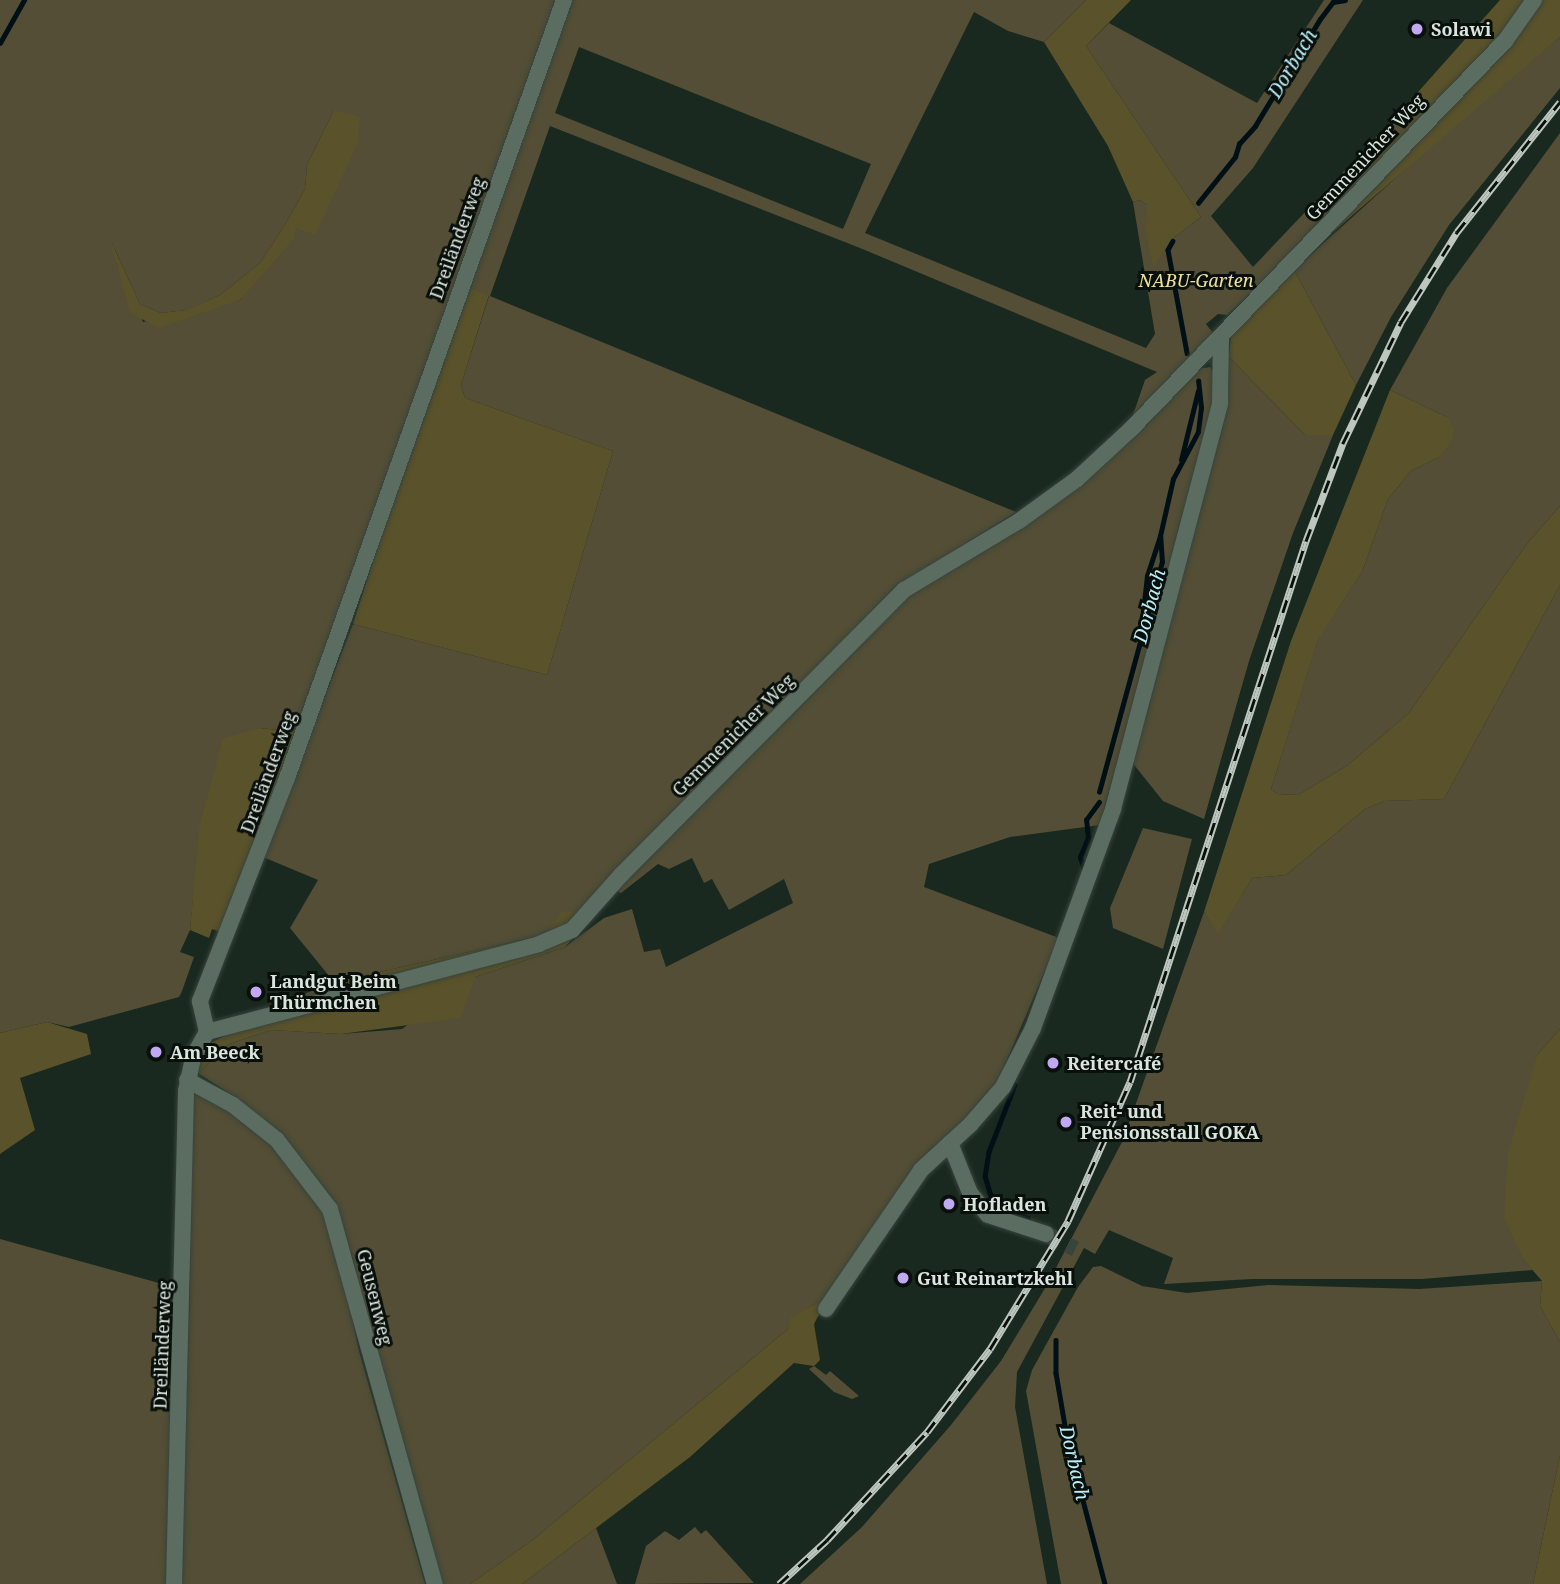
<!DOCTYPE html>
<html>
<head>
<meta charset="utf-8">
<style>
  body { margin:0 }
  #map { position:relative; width:1560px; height:1584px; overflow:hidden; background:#1a291f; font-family:"Noto Serif",serif }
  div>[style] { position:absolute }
  .green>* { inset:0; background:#534e35 }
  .forest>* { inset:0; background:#5a522a }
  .stream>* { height:4.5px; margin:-2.25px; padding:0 2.25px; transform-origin:2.25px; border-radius:2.25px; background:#001016 }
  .minor-tunnel>* { height:16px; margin-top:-8px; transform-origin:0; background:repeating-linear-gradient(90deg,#37453c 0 16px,transparent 0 24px) }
  .roads { filter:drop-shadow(0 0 2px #38443c) drop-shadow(0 0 2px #38443c) }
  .minor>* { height:16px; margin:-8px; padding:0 8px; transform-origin:8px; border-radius:8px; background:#5b6c60 }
  .rail>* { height:7px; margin-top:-3.5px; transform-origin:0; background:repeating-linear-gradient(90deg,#09100b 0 13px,#bdc7bf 0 26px); box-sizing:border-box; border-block:2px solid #bdc7bf }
  .dots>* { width:19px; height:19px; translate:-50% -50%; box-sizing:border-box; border:4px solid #09100b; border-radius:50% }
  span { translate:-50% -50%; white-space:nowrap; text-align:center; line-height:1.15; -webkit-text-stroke:6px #09100b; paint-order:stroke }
  .poi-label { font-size:18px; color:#dbe4dd; font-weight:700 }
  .left { translate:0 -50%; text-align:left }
  .street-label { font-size:18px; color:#dbe4dd }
  .park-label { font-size:18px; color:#eee09c; font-style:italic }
  .water-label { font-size:19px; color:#bceef9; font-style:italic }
</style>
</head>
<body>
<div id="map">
  <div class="green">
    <div style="clip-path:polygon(evenodd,0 0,559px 0,295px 732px,260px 728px,195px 880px,190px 930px,180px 952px,194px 957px,182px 991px,179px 997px,69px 1027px,47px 1022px,0 1033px,0 0,334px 110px,315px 234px,296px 227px,240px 300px,143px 322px,111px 241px,140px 304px,161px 313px,187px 310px,220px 295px,260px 263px,286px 223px,305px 189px,307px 165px,334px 110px)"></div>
    <div style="clip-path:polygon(evenodd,571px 0,1086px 0,1044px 42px,1008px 31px,974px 12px,865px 233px,1146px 348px,1155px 334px,1133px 202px,1140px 200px,1147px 205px,1148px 212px,1172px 239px,1201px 217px,1086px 46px,1109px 23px,1257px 103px,1324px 0,1363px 0,1253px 168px,1211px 216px,1253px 267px,1402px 110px,1411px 123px,1286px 261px,1227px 315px,1218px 314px,1206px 324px,1213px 333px,1132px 418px,1145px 380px,1157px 372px,860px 248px,550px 126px,490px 296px,1016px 512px,899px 585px,576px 915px,544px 935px,335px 982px,336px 993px,255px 1014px,334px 982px,290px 928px,318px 880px,263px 857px,353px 624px,547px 675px,613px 451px,465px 398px,461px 385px,489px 296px,467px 287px,571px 0,579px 47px,871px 164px,843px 229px,555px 113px,579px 47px)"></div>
    <div style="clip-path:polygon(1560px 37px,1560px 88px,1449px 225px,1391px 317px,1356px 385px,1294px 270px,1473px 108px)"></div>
    <div style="clip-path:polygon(1560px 133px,1560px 506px,1526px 545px,1409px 713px,1348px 765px,1298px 795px,1277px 794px,1271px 789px,1318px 639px,1362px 572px,1388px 499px,1411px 471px,1439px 457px,1447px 417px,1390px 390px,1447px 288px)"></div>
    <div style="clip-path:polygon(1229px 357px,1305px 435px,1333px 435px,1293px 533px,1249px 661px,1204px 819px,1163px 801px,1131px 761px,1229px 389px)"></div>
    <div style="clip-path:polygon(1210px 367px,1219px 382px,1100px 825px,1010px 837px,929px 864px,924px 887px,1059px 938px,994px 1090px,829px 1296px,791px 1318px,787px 1330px,530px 1542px,470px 1584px,440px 1584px,371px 1348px,354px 1262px,338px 1215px,284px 1142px,241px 1101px,198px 1073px,229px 1044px,271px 1030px,341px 1034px,402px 1029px,475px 977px,565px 947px,604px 918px,632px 909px,644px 952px,660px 949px,666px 967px,793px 903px,784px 879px,729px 910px,712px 879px,704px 883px,692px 858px,669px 869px,658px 864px,621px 893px,616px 890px,906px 595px,1047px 508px,1198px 369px)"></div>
    <div style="clip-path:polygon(1560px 585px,1560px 1029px,1537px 1055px,1523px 1259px,1533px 1270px,1422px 1279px,1252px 1279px,1164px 1284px,1173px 1258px,1109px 1230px,1095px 1254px,1084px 1248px,1017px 1372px,1015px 1407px,1047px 1584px,800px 1584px,862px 1527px,951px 1425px,1001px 1361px,1047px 1285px,1123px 1140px,1204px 912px,1218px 934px,1252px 878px,1286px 875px,1365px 809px,1384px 801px,1444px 799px)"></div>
    <div style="clip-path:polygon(1143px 828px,1192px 839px,1163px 949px,1113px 928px,1110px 908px)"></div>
    <div style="clip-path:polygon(199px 1090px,279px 1148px,331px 1220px,359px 1351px,425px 1584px,180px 1584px,190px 1288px,191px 1092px)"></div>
    <div style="clip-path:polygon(0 1239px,177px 1288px,166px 1584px,0 1584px)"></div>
    <div style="clip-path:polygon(1101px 1266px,1142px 1286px,1187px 1293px,1268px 1285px,1419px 1289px,1542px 1281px,1540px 1306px,1560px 1342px,1560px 1455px,1533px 1584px,1061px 1584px,1026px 1391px,1032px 1370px,1078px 1287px,1093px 1267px)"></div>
    <div style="clip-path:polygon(814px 1366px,826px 1375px,830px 1371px,859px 1396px,852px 1399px,834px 1392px,809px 1369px)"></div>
    <div style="clip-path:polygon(695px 1527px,701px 1534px,706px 1530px,754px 1583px,635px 1584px,646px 1546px,665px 1531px,679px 1540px)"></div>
    <div style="clip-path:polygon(596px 1528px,617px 1584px,522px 1584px)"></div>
  </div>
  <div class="forest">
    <div style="clip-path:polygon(1086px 0,1131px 0,1086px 46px,1201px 217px,1172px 239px,1153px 267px,1146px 233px,1147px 205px,1140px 200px,1133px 202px,1108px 146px,1044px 42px)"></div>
    <div style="clip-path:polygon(1500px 0,1560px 0,1560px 37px,1327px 237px,1317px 227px,1410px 123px,1402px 110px)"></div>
    <div style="clip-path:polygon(334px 110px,360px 117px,358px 143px,315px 235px,296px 228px,294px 239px,240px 300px,159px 328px,130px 313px,110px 239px,140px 304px,161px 313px,186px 310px,220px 295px,260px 263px,286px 223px,305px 189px,307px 165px)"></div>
    <div style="clip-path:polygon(1294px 270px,1356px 385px,1333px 435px,1305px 435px,1229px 357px,1231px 335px)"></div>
    <div style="clip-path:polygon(467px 287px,489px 295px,461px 385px,465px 398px,613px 451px,547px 675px,353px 624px,420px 414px)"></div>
    <div style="clip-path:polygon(1390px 390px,1447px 417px,1454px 429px,1452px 441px,1439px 457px,1411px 471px,1388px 499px,1362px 572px,1318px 640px,1271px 789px,1277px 794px,1298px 795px,1348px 765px,1409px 713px,1526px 545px,1560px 506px,1560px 585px,1444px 799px,1384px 801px,1365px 809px,1286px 875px,1252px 878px,1218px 935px,1204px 912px,1291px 641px)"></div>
    <div style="clip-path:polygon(260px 728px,295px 732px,224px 933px,212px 929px,209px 938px,190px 930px,199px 828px,223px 738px)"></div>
    <div style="clip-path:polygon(570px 911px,576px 915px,574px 937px,565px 947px,475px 977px,461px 1018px,341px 1034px,271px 1030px,229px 1044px,198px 1073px,200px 1056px,208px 1044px,231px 1033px,337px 1003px,335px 982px,544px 935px,561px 912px)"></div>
    <div style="clip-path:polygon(47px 1022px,87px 1034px,91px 1054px,20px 1078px,35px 1130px,0 1154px,0 1033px)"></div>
    <div style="clip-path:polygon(1560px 1029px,1560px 1342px,1540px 1306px,1542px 1281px,1523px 1259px,1504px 1218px,1508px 1152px,1537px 1055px)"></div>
    <div style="clip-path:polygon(829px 1296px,814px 1324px,820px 1360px,814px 1366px,794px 1363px,690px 1457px,522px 1584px,470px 1584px,530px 1542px,787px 1330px,790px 1318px)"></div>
    <div style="clip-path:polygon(1560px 1455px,1560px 1584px,1533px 1584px)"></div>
  </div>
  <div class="stream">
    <div style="left:0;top:43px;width:49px;rotate:-60.8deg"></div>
    <div style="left:1198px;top:203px;width:59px;rotate:-51.2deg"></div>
    <div style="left:1235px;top:157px;width:14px;rotate:-73deg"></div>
    <div style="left:1239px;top:144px;width:24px;rotate:-48deg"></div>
    <div style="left:1255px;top:126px;width:125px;rotate:-58.7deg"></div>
    <div style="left:1320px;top:19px;width:21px;rotate:-53deg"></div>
    <div style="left:1333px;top:2px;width:12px;rotate:-9deg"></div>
    <div style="left:1173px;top:241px;width:10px;rotate:119deg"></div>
    <div style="left:1168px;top:250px;width:105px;rotate:79.5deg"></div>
    <div style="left:1181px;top:460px;width:71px;rotate:-76.2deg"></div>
    <div style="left:1142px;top:621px;width:45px;rotate:-83.7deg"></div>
    <div style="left:1147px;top:576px;width:42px;rotate:-72deg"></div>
    <div style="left:1099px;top:792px;width:238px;rotate:-74.7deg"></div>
    <div style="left:1162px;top:562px;width:26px;rotate:-94deg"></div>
    <div style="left:1160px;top:536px;width:58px;rotate:-77.2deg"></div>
    <div style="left:1173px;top:479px;width:53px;rotate:-62deg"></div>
    <div style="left:1198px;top:432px;width:24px;rotate:-83deg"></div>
    <div style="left:1201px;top:408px;width:27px;rotate:-96deg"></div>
    <div style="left:1083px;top:867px;width:10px;rotate:-107deg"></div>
    <div style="left:1080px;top:857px;width:21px;rotate:-67deg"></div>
    <div style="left:1088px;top:838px;width:18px;rotate:-96deg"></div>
    <div style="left:1086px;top:820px;width:22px;rotate:-54deg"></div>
    <div style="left:1015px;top:1085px;width:72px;rotate:111.2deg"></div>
    <div style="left:989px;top:1152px;width:24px;rotate:99deg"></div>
    <div style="left:985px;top:1176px;width:34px;rotate:73deg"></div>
    <div style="left:995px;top:1209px;width:34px;rotate:15deg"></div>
    <div style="left:1056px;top:1340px;width:33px;rotate:90deg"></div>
    <div style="left:1056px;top:1373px;width:71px;rotate:80.3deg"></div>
    <div style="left:1068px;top:1443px;width:146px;rotate:75.3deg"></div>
  </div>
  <div class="minor-tunnel">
    <div style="left:1046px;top:1234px;width:33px;rotate:27deg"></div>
  </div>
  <div class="roads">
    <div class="minor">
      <div style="left:207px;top:1032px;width:343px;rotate:-14.8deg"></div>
      <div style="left:539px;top:944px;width:36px;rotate:-23deg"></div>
      <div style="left:572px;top:930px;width:74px;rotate:-48.3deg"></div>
      <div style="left:621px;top:875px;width:402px;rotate:-45.2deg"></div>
      <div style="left:904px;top:590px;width:134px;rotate:-31deg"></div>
      <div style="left:1019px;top:521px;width:72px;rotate:-35.9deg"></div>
      <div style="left:1077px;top:479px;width:75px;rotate:-42.8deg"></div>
      <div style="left:1132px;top:428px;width:537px;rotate:-46.06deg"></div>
      <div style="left:1505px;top:41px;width:50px;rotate:-54.7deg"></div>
      <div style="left:187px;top:1080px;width:52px;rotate:28.5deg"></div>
      <div style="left:233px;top:1105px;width:56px;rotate:38.5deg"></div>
      <div style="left:277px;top:1140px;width:87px;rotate:52.5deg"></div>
      <div style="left:330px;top:1209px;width:389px;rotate:74.4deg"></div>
      <div style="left:950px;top:1143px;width:54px;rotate:68.2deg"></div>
      <div style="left:970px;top:1193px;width:28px;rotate:51deg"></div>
      <div style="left:988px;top:1215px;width:61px;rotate:18.1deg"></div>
      <div style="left:826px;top:1309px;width:168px;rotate:-55.6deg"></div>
      <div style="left:921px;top:1170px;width:67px;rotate:-42.6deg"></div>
      <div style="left:970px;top:1125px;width:50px;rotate:-49deg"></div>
      <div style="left:1003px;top:1087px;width:66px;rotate:-63deg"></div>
      <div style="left:1033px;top:1028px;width:233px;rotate:-69.9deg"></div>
      <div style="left:1113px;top:809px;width:420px;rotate:-75.2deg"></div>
      <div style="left:1220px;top:403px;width:65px;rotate:-89.1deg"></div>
      <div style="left:174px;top:1584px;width:493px;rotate:-88.6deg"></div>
      <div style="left:186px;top:1091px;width:35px;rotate:-78deg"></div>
      <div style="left:193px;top:1057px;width:29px;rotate:-61deg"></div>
      <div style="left:207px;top:1032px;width:32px;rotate:-103deg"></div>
      <div style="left:200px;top:1001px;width:239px;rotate:-68.7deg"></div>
      <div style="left:287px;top:778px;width:826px;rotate:-70.4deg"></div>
    </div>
  </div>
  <div class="rail">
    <div style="left:779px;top:1584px;width:65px;rotate:-42.5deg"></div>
    <div style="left:827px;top:1540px;width:147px;rotate:-47.2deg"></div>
    <div style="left:927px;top:1432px;width:104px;rotate:-52.8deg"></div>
    <div style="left:990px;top:1349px;width:150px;rotate:-58.6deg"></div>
    <div style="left:1068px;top:1221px;width:152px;rotate:-66deg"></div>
    <div style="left:1130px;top:1082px;width:569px;rotate:-71.98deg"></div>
    <div style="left:1306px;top:541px;width:105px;rotate:-69.3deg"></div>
    <div style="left:1343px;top:443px;width:134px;rotate:-64.4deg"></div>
    <div style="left:1401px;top:322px;width:106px;rotate:-58.1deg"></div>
    <div style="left:1457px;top:232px;width:166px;rotate:-51.6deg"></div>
  </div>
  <div class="dots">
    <div style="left:1417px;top:29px;background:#c1a8f3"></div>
    <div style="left:256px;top:992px;background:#c1a8f3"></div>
    <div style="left:156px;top:1052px;background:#c1a8f3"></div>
    <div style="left:1053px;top:1063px;background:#c1a8f3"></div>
    <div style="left:1066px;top:1122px;background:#c1a8f3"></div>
    <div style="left:949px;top:1204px;background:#c1a8f3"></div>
    <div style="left:903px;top:1278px;background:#c1a8f3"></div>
  </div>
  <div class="poi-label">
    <span class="left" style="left:1431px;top:29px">Solawi</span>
    <span class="left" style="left:270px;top:992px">Landgut Beim<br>Thürmchen</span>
    <span class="left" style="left:170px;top:1052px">Am Beeck</span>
    <span class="left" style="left:1067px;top:1063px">Reitercafé</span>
    <span class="left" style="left:1080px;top:1122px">Reit- und<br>Pensionsstall GOKA</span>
    <span class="left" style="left:963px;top:1204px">Hofladen</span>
    <span class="left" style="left:917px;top:1278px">Gut Reinartzkehl</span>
  </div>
  <div class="street-label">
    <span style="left:1365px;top:157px;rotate:-47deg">Gemmenicher Weg</span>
    <span style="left:457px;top:238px;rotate:-70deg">Dreiländerweg</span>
    <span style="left:733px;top:735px;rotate:-45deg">Gemmenicher Weg</span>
    <span style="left:268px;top:772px;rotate:-70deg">Dreiländerweg</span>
    <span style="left:375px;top:1297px;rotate:76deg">Geusenweg</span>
    <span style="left:162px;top:1345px;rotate:-88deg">Dreiländerweg</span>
  </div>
  <div class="park-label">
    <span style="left:1196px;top:280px">NABU-Garten</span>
  </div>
  <div class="water-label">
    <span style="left:1293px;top:64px;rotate:-59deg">Dorbach</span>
    <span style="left:1150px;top:606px;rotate:-75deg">Dorbach</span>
    <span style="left:1074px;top:1463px;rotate:77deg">Dorbach</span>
  </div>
</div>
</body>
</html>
